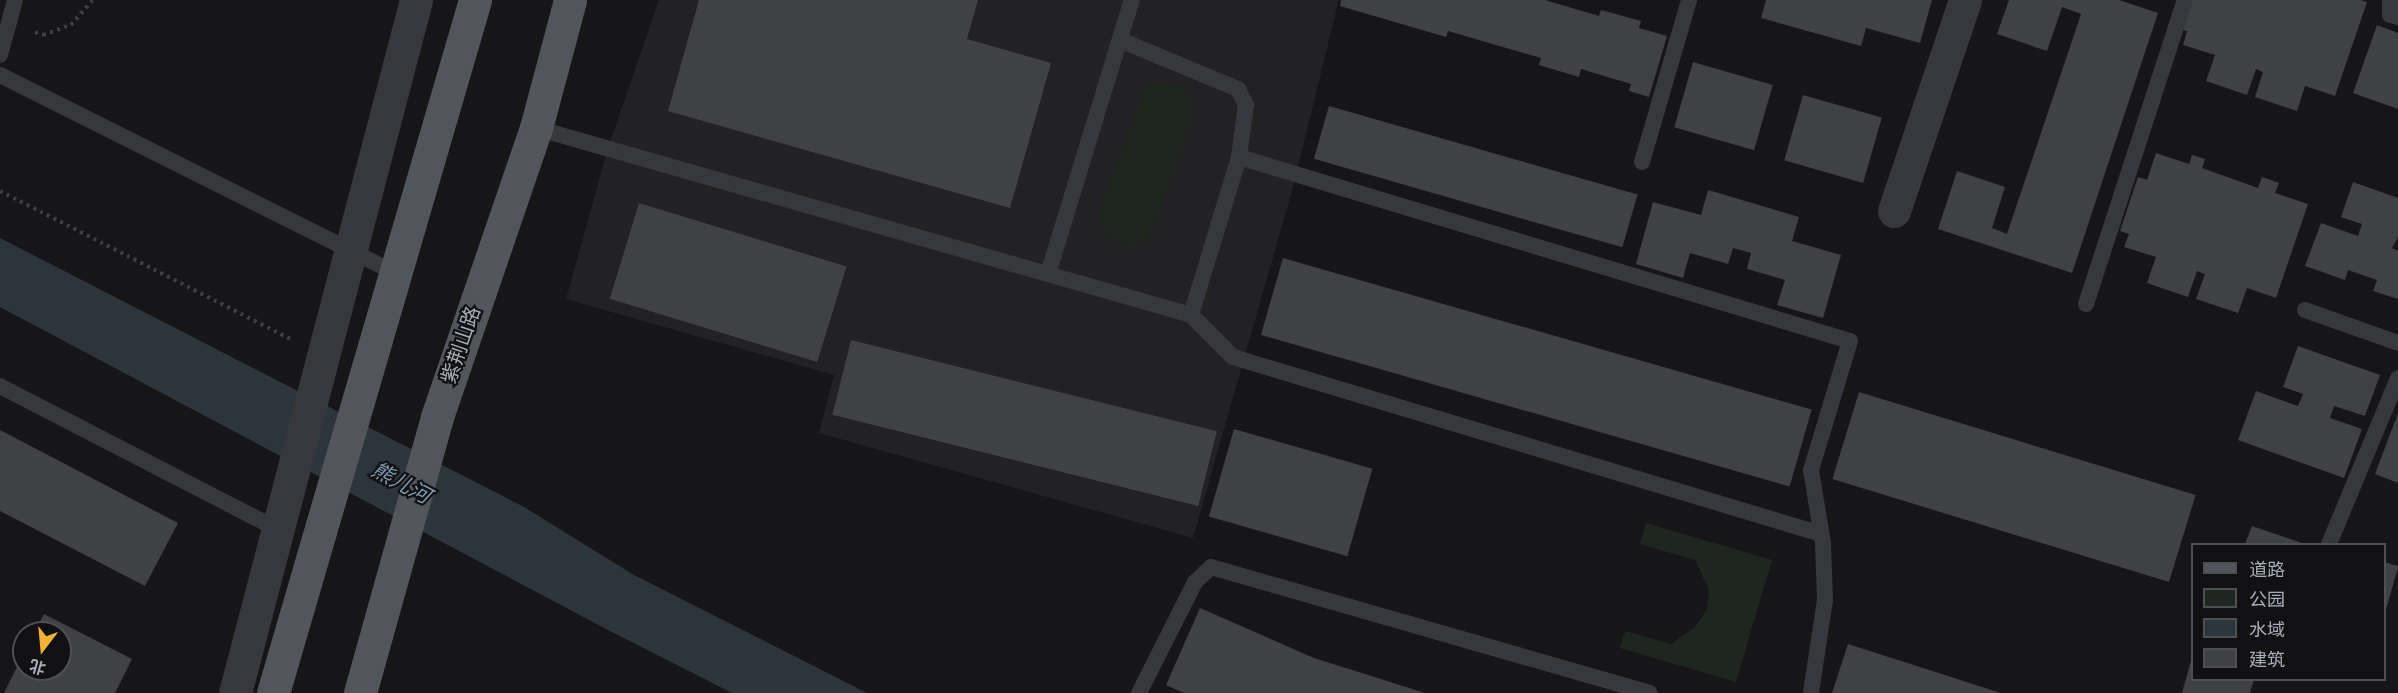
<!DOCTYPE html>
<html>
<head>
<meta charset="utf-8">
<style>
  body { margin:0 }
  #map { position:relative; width:2398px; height:693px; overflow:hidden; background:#161618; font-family:"Fira Sans Condensed","Noto Sans SC",sans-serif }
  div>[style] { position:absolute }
  .built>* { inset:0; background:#222225 }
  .green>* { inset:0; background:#1e261f }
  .water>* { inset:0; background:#2c353c }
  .building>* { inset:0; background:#404145; transform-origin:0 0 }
  .path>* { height:4px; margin-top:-2px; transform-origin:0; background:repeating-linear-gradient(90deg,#3d3f44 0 3px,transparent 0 7.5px) }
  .service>* { height:16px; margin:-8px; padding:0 8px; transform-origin:8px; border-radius:8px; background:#37383d }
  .minor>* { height:33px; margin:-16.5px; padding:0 16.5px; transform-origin:16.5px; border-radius:16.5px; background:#37383d }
  .tertiary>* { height:33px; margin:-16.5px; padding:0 16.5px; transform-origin:16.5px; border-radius:16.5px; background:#37383d }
  .primary>* { height:33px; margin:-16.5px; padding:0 16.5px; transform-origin:16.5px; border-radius:16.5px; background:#53555c }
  span { translate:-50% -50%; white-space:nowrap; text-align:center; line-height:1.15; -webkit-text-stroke:4.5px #111113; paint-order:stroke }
  .street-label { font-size:20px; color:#a8adb8 }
  .water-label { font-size:21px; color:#7f9bb3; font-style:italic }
  .legend { position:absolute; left:2191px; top:543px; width:195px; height:138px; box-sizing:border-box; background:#111113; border:2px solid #4d4f55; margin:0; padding:8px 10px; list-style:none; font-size:18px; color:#a8adb8 }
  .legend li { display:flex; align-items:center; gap:12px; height:30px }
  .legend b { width:30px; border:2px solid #4d4f55 }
  .north { position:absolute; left:12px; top:621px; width:60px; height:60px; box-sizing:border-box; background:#111113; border:2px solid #4d4f55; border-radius:50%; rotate:196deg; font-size:16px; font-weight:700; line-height:24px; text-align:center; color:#a8adb8 }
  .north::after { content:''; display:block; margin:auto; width:21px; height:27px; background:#f2b134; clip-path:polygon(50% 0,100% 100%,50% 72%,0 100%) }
</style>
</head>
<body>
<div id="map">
  <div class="built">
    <div style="clip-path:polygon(659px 0,1339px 0,1291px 194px,1193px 538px,819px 433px,834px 375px,566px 299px,608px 148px)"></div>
  </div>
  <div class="green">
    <div style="clip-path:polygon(1158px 81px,1188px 86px,1194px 116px,1154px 228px,1146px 242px,1132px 248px,1104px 234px,1098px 214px,1145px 89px)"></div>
    <div style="clip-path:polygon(1646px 523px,1772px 560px,1736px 682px,1620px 648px,1625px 631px,1671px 644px,1695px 627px,1707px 609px,1709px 590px,1695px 560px,1640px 544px)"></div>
  </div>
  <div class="water">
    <div style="clip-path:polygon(0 238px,524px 507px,634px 575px,867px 693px,732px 693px,606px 629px,0 307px)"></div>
  </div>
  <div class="building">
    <div style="clip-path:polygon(699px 0,978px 0,967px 39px,1051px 63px,1010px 208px,668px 111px)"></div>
    <div style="clip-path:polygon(1341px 0,1545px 0,1599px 16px,1601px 10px,1641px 21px,1639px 28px,1667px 36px,1649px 97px,1629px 91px,1631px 84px,1581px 69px,1579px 77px,1539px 65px,1541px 58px,1448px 31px,1446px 37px,1340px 6px)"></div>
    <div style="clip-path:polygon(1766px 0,1932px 0,1920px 43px,1866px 28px,1861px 46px,1761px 18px)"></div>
    <div style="clip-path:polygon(2009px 0,2119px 0,2158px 13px,2072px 273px,1938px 229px,1957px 171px,2005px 187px,1992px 228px,2007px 234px,2081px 14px,2062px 7px,2047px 51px,1997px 34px)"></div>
    <div style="clip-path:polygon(2188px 0,2360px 0,2367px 2px,2335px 96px,2305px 86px,2297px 111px,2255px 97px,2263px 72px,2256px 69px,2247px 95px,2206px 81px,2215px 55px,2183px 45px,2187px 31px,2178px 29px)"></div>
    <div style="clip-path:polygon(2377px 25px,2398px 33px,2398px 109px,2353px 93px)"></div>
    <div style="left:1693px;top:62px;width:83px;height:68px;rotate:16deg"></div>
    <div style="left:1803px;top:95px;width:82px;height:68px;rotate:16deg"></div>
    <div style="left:1329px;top:106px;width:321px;height:55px;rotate:16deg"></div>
    <div style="clip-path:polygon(2156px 153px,2189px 164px,2192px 155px,2205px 159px,2202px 168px,2258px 188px,2262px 177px,2279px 183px,2275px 193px,2308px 204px,2276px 298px,2247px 288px,2238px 313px,2196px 299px,2205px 274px,2197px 271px,2188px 297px,2147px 283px,2156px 257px,2124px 247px,2129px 234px,2120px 231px,2138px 177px,2147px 180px)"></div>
    <div style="clip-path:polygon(2353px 182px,2398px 198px,2398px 237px,2392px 248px,2398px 251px,2398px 299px,2373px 291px,2377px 280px,2348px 270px,2345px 280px,2305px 266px,2321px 223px,2358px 236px,2362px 224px,2341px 217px)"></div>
    <div style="clip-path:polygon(1708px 190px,1799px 217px,1792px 241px,1841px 255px,1823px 318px,1777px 305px,1785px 280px,1747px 269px,1751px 253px,1733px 248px,1728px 264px,1690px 253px,1683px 278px,1636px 264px,1653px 202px,1701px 215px)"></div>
    <div style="left:639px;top:203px;width:217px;height:100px;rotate:17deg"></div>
    <div style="left:1283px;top:258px;width:550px;height:80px;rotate:16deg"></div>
    <div style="left:851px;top:340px;width:377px;height:77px;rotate:14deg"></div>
    <div style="clip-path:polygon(2298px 346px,2380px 375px,2365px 416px,2334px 406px,2330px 418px,2362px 429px,2344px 478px,2238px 440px,2256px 391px,2298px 406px,2303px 394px,2283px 387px)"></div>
    <div style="left:1859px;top:392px;width:352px;height:91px;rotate:17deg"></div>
    <div style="clip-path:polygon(2398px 413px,2398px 483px,2375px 474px)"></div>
    <div style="left:1234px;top:429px;width:144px;height:91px;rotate:16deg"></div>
    <div style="clip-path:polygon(0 430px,178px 523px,145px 586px,0 511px)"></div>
    <div style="clip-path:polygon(2252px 526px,2305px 544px,2245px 544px)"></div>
    <div style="left:2384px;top:562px;width:15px;height:77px;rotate:16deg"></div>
    <div style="clip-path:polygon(1200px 608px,1314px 658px,1425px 693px,1184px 693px,1166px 685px)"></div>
    <div style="clip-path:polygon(44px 614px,132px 659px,115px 693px,4px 693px,24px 653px,24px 669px,60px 669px,60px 633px,34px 633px)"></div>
    <div style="clip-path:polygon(1848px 644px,2001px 693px,1832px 693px)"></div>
    <div style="clip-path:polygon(2192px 657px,2192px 680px,2254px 680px,2250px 693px,2182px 693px)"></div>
  </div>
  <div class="path">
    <div style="left:35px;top:32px;width:9px;rotate:21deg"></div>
    <div style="left:43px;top:35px;width:30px;rotate:-20deg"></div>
    <div style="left:71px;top:25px;width:33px;rotate:-49deg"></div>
    <div style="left:0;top:191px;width:328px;rotate:27deg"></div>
  </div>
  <div class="service">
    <div style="left:2390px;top:0;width:15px;rotate:90deg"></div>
    <div style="left:2390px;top:15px;width:8px;rotate:14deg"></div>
    <div style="left:1120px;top:40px;width:128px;rotate:22.6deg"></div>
    <div style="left:1238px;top:89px;width:18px;rotate:63deg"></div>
    <div style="left:1246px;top:105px;width:52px;rotate:97.7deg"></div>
    <div style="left:0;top:55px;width:57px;rotate:-74.7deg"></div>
    <div style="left:0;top:75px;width:442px;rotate:26.6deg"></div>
    <div style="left:536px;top:128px;width:681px;rotate:15.93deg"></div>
    <div style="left:1191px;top:315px;width:165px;rotate:-73.1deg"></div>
    <div style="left:1239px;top:157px;width:638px;rotate:16.76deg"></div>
    <div style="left:1850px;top:341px;width:135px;rotate:106.8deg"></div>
    <div style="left:1811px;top:470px;width:74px;rotate:80.7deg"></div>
    <div style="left:1823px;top:543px;width:57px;rotate:88deg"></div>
    <div style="left:1825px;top:600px;width:94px;rotate:98.6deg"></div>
    <div style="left:1642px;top:162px;width:169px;rotate:-73.8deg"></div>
    <div style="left:1048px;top:274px;width:287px;rotate:-73deg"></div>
    <div style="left:2086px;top:304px;width:320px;rotate:-72deg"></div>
    <div style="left:2305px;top:310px;width:99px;rotate:19.5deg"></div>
    <div style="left:1191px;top:315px;width:59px;rotate:45deg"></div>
    <div style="left:1233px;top:357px;width:614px;rotate:16.75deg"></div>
    <div style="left:0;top:386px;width:312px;rotate:27.3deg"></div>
    <div style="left:2329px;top:544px;width:180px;rotate:-67.4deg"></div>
    <div style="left:1139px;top:693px;width:124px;rotate:-63.2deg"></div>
    <div style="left:1195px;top:582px;width:22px;rotate:-43deg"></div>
    <div style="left:1211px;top:567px;width:456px;rotate:16deg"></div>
  </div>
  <div class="minor">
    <div style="left:1894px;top:211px;width:223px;rotate:-71.4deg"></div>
  </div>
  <div class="tertiary">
    <div style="left:235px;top:693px;width:716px;rotate:-75.36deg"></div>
  </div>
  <div class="primary">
    <div style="left:273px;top:693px;width:722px;rotate:-73.75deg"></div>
    <div style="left:360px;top:693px;width:287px;rotate:-74.4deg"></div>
    <div style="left:437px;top:417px;width:305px;rotate:-71.1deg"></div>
    <div style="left:536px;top:128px;width:132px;rotate:-75.1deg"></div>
  </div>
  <div class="street-label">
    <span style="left:461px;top:345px;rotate:-71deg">紫荆山路</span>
  </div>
  <div class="water-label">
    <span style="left:401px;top:483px;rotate:28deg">熊儿河</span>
  </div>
  <ul class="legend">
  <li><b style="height:8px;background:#53555c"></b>道路</li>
  <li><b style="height:16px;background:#1e261f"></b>公园</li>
  <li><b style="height:16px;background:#2c353c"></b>水域</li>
  <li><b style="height:16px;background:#404145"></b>建筑</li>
  </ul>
  <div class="north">北</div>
</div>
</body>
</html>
